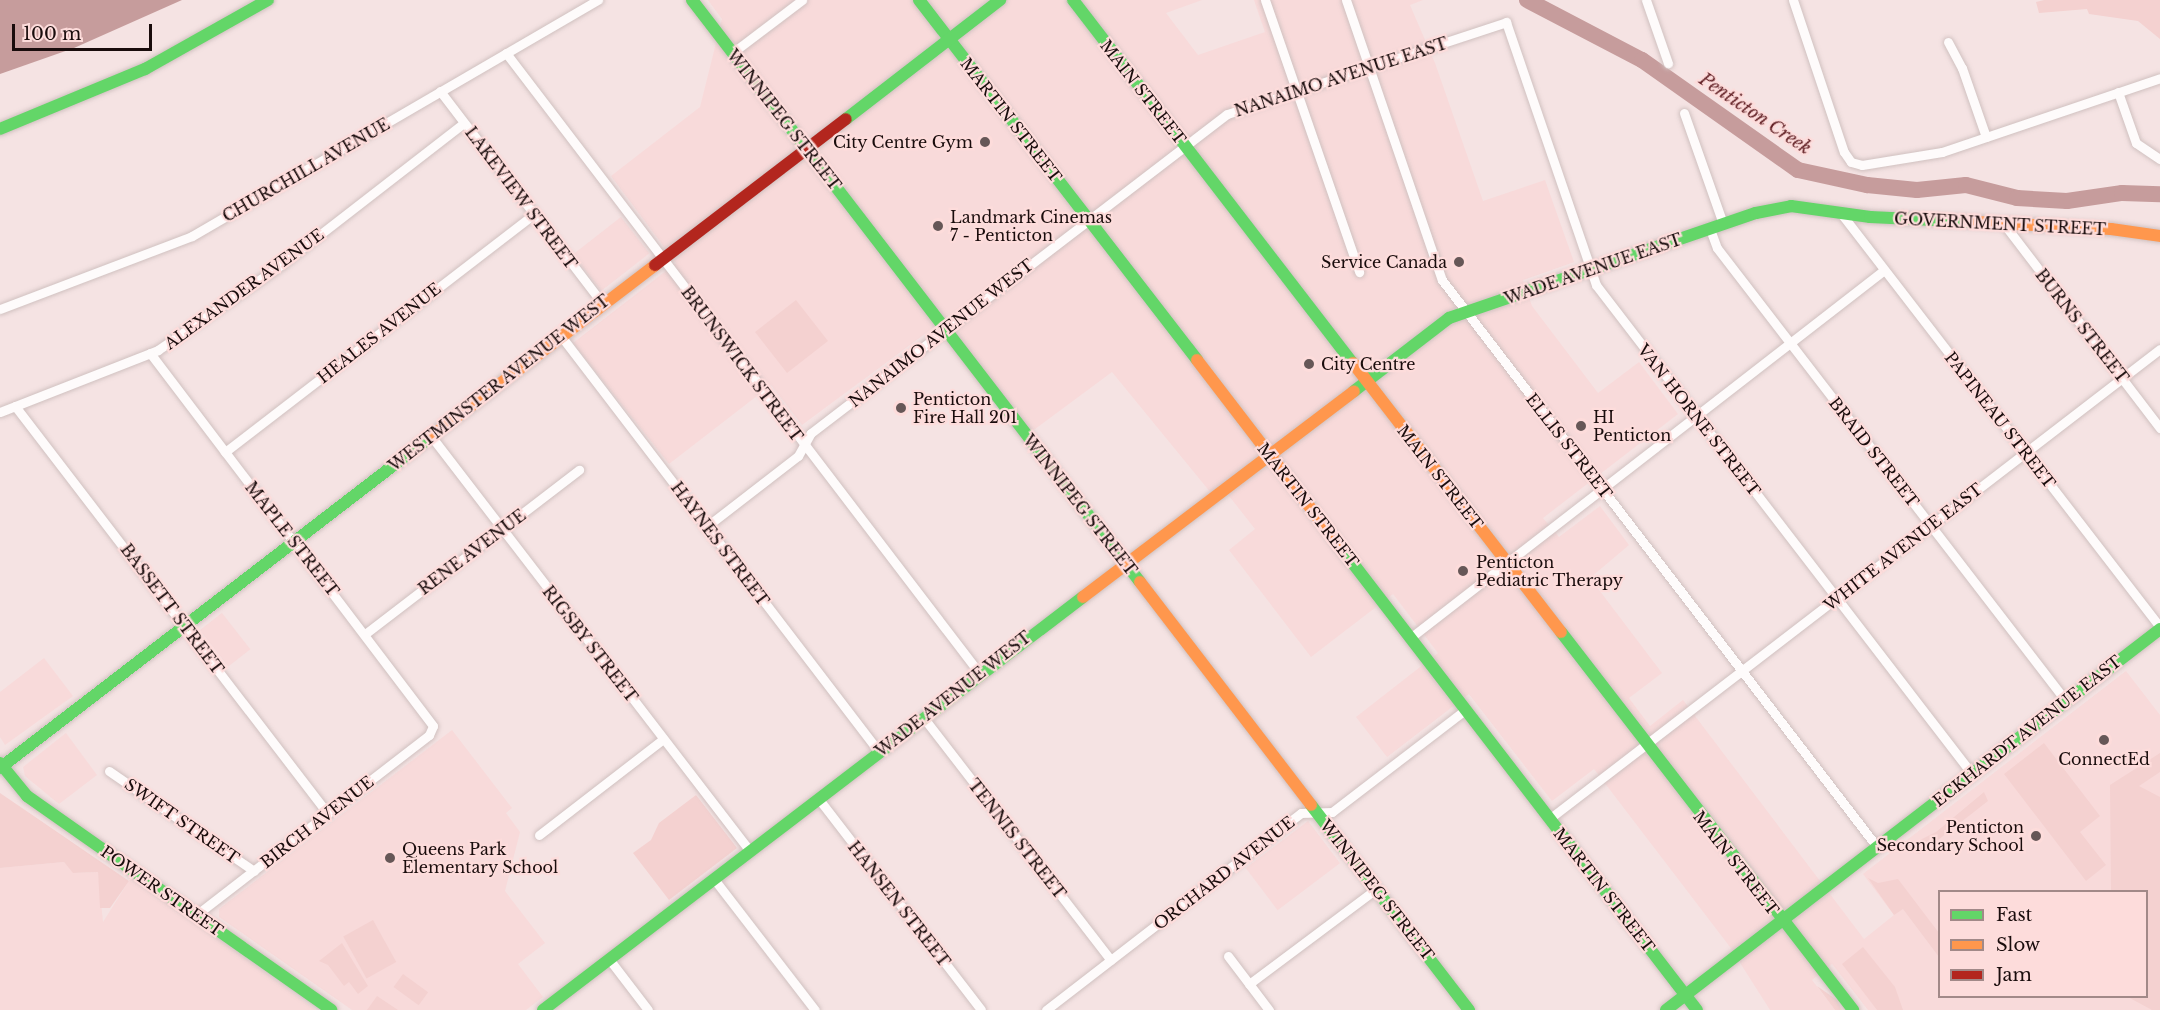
<!DOCTYPE html>
<html>
<head>
<meta charset="utf-8">
<style>
  body { margin:0 }
  #map { position:relative; width:2160px; height:1010px; overflow:hidden; background:#f5e3e3; font-family:"Libre Baskerville",serif }
  div>[style] { position:absolute }
  .built>* { inset:0; background:#f8dada; transform-origin:0 0 }
  .green>* { inset:0; background:#f4d1d0; transform-origin:0 0 }
  .water>* { inset:0; background:#c69c9c }
  .river>* { height:16px; margin:-8px; padding:0 8px; transform-origin:8px; border-radius:8px; background:#c69c9c }
  .roads { filter:drop-shadow(0 0 2px #d0c1c0) drop-shadow(0 0 2px #d0c1c0) }
  .street>* { height:9px; margin:-4.5px; padding:0 4.5px; transform-origin:4.5px; border-radius:4.5px; background:#fefbfb }
  .fast>* { height:12px; margin:-6px; padding:0 6px; transform-origin:6px; border-radius:6px; background:#63d668 }
  .slow>* { height:12px; margin:-6px; padding:0 6px; transform-origin:6px; border-radius:6px; background:#ff974d }
  .jam>* { height:12px; margin:-6px; padding:0 6px; transform-origin:6px; border-radius:6px; background:#b3261e }
  .dots>* { width:16px; height:16px; translate:-50% -50%; box-sizing:border-box; border:3px solid #fddcdb; border-radius:50% }
  span { translate:-50% -50%; white-space:nowrap; text-align:center; line-height:1.15; -webkit-text-stroke:4.5px #fddcdb; paint-order:stroke }
  .street-label { font-size:16px; color:#190c0c }
  .poi-label { font-size:16px; color:#190c0c }
  .right { translate:-100% -50%; text-align:right }
  .left { translate:0 -50%; text-align:left }
  .water-label { font-size:18px; color:#622025; font-style:italic }
  .legend { position:absolute; left:1938px; top:890px; width:210px; height:108px; box-sizing:border-box; background:#fddcdb; border:2px solid #a28988; margin:0; padding:8px 10px; list-style:none; font-size:18px; color:#190c0c }
  .legend li { display:flex; align-items:center; gap:12px; height:30px }
  .legend b { width:30px; border:2px solid #a28988 }
  .scale { position:absolute; left:12px; top:24px; width:140px; height:27px; box-sizing:border-box; border:3px solid #190c0c; border-top:0; padding-left:8px; font-size:18px; line-height:21px; white-space:nowrap; color:#190c0c; -webkit-text-stroke:4px #fddcdb; paint-order:stroke }
</style>
</head>
<body>
<div id="map">
  <div class="built">
    <div style="clip-path:polygon(evenodd,708px 0,1202px 0,1166px 13px,1198px 55px,1265px 32px,1254px 0,1423px 0,1410px 5px,1435px 63px,1483px 201px,1545px 180px,1574px 262px,1523px 280px,1532px 306px,1598px 393px,1639px 362px,1678px 414px,1543px 518px,1559px 537px,1600px 506px,1629px 545px,1590px 578px,1662px 673px,1629px 698px,1650px 726px,1683px 700px,1864px 939px,1894px 915px,1863px 874px,2126px 671px,2160px 715px,2160px 1010px,1868px 1010px,1832px 964px,1812px 980px,1835px 1010px,1770px 1010px,1730px 947px,1594px 769px,1552px 801px,1469px 694px,1387px 757px,1356px 717px,1438px 653px,1393px 594px,1311px 657px,1229px 550px,1255px 529px,1222px 487px,1211px 493px,1112px 372px,1031px 432px,945px 319px,802px 425px,771px 385px,669px 464px,573px 343px,676px 263px,611px 176px,700px 107px,722px 19px,708px 0,1940px 892px,2146px 892px,2146px 996px,1940px 996px,1940px 892px)"></div>
    <div style="left:621px;top:217px;width:46px;height:61px;rotate:52deg"></div>
    <div style="left:222px;top:613px;width:46px;height:28px;rotate:52deg"></div>
    <div style="clip-path:polygon(44px 658px,73px 696px,5px 745px,0 737px,0 692px)"></div>
    <div style="clip-path:polygon(452px 730px,512px 808px,506px 813px,520px 832px,505px 891px,545px 943px,518px 964px,543px 997px,526px 1010px,352px 1010px,219px 917px,219px 909px)"></div>
    <div style="clip-path:polygon(66px 733px,97px 775px,59px 804px,25px 776px,23px 767px)"></div>
    <div style="left:1308px;top:821px;width:53px;height:78px;rotate:53deg"></div>
    <div style="clip-path:polygon(64px 862px,74px 873px,98px 872px,103px 922px,132px 876px,316px 1010px,0 1010px,0 868px)"></div>
  </div>
  <div class="green">
    <div style="clip-path:polygon(2044px 0,2160px 0,2160px 39px,2138px 21px,2089px 14px,2087px 9px,2039px 13px,2036px 2px)"></div>
    <div style="left:796px;top:300px;width:52px;height:52px;rotate:52deg"></div>
    <div style="clip-path:polygon(2044px 743px,2100px 816px,2080px 832px,2106px 865px,2086px 881px,2004px 774px)"></div>
    <div style="clip-path:polygon(2160px 753px,2160px 772px,2139px 786px,2160px 797px,2160px 1010px,2152px 1010px,2128px 997px,2146px 996px,2146px 892px,2111px 891px,2110px 785px)"></div>
    <div style="clip-path:polygon(1984px 792px,1988px 801px,1920px 854px,1913px 853px,1912px 844px,1936px 832px)"></div>
    <div style="clip-path:polygon(0 793px,129px 881px,110px 908px,100px 908px,98px 872px,73px 873px,64px 862px,0 868px)"></div>
    <div style="clip-path:polygon(696px 795px,737px 848px,669px 900px,633px 853px,651px 840px,659px 823px)"></div>
    <div style="clip-path:polygon(1868px 878px,1878px 883px,1898px 879px,1939px 933px,1939px 957px,1903px 909px,1894px 915px)"></div>
    <div style="left:373px;top:920px;width:48px;height:34px;rotate:61deg"></div>
    <div style="clip-path:polygon(342px 943px,368px 986px,358px 994px,349px 982px,344px 986px,328px 965px,319px 961px)"></div>
    <div style="clip-path:polygon(1863px 947px,1895px 987px,1903px 1010px,1877px 1010px,1842px 964px)"></div>
    <div style="left:403px;top:974px;width:31px;height:16px;rotate:36deg"></div>
    <div style="clip-path:polygon(1817px 986px,1837px 1000px,1842px 1010px,1835px 1010px)"></div>
    <div style="clip-path:polygon(377px 996px,398px 1010px,367px 1010px)"></div>
  </div>
  <div class="water">
    <div style="clip-path:polygon(0 0,182px 0,74px 48px,0 74px)"></div>
  </div>
  <div class="river">
    <div style="left:1527px;top:0;width:130px;rotate:27.6deg"></div>
    <div style="left:1642px;top:60px;width:191px;rotate:35.2deg"></div>
    <div style="left:1798px;top:170px;width:71px;rotate:12.3deg"></div>
    <div style="left:1867px;top:185px;width:50px;rotate:5.7deg"></div>
    <div style="left:1917px;top:190px;width:49px;rotate:-5.8deg"></div>
    <div style="left:1966px;top:185px;width:53px;rotate:14.3deg"></div>
    <div style="left:2017px;top:198px;width:50px;rotate:3.4deg"></div>
    <div style="left:2067px;top:201px;width:56px;rotate:-8.3deg"></div>
    <div style="left:2122px;top:193px;width:38px;rotate:2deg"></div>
  </div>
  <div class="roads">
    <div class="street">
      <div style="left:1265px;top:0;width:288px;rotate:70.9deg"></div>
      <div style="left:1346px;top:0;width:296px;rotate:71.1deg"></div>
      <div style="left:1442px;top:280px;width:715px;rotate:52.5deg"></div>
      <div style="left:1646px;top:0;width:67px;rotate:70.8deg"></div>
      <div style="left:1793px;top:0;width:160px;rotate:71.5deg"></div>
      <div style="left:1844px;top:152px;width:12px;rotate:55deg"></div>
      <div style="left:1851px;top:162px;width:11px;rotate:15deg"></div>
      <div style="left:1862px;top:165px;width:81px;rotate:-9.2deg"></div>
      <div style="left:1942px;top:152px;width:230px;rotate:-18.7deg"></div>
      <div style="left:1948px;top:42px;width:30px;rotate:62deg"></div>
      <div style="left:1962px;top:68px;width:73px;rotate:70.8deg"></div>
      <div style="left:506px;top:53px;width:781px;rotate:52.65deg"></div>
      <div style="left:732px;top:53px;width:88px;rotate:-37.1deg"></div>
      <div style="left:440px;top:91px;width:268px;rotate:52.6deg"></div>
      <div style="left:2118px;top:92px;width:54px;rotate:70.6deg"></div>
      <div style="left:2136px;top:143px;width:29px;rotate:34deg"></div>
      <div style="left:1684px;top:113px;width:118px;rotate:70.6deg"></div>
      <div style="left:1840px;top:212px;width:524px;rotate:52.36deg"></div>
      <div style="left:2004px;top:224px;width:257px;rotate:52.6deg"></div>
      <div style="left:1710px;top:229px;width:20px;rotate:70deg"></div>
      <div style="left:1717px;top:248px;width:572px;rotate:52.39deg"></div>
      <div style="left:0;top:309px;width:205px;rotate:-20.8deg"></div>
      <div style="left:192px;top:236px;width:470px;rotate:-30.2deg"></div>
      <div style="left:561px;top:336px;width:524px;rotate:52.6deg"></div>
      <div style="left:150px;top:353px;width:468px;rotate:52.8deg"></div>
      <div style="left:433px;top:726px;width:10px;rotate:114deg"></div>
      <div style="left:429px;top:735px;width:294px;rotate:142.3deg"></div>
      <div style="left:15px;top:406px;width:514px;rotate:52.51deg"></div>
      <div style="left:0;top:412px;width:170px;rotate:-21.4deg"></div>
      <div style="left:158px;top:350px;width:151px;rotate:-34.7deg"></div>
      <div style="left:282px;top:264px;width:230px;rotate:-37.8deg"></div>
      <div style="left:431px;top:436px;width:523px;rotate:52.45deg"></div>
      <div style="left:225px;top:452px;width:390px;rotate:-37.6deg"></div>
      <div style="left:706px;top:527px;width:116px;rotate:-37.7deg"></div>
      <div style="left:798px;top:456px;width:26px;rotate:-61deg"></div>
      <div style="left:811px;top:433px;width:524px;rotate:-37.48deg"></div>
      <div style="left:1227px;top:114px;width:294px;rotate:-18.2deg"></div>
      <div style="left:1506px;top:22px;width:278px;rotate:71.1deg"></div>
      <div style="left:1596px;top:285px;width:617px;rotate:52.44deg"></div>
      <div style="left:365px;top:634px;width:270px;rotate:-37.5deg"></div>
      <div style="left:1410px;top:638px;width:600px;rotate:-37.82deg"></div>
      <div style="left:923px;top:717px;width:307px;rotate:52.3deg"></div>
      <div style="left:109px;top:771px;width:176px;rotate:34.6deg"></div>
      <div style="left:818px;top:798px;width:267px;rotate:52.4deg"></div>
      <div style="left:1549px;top:819px;width:771px;rotate:-37.57deg"></div>
      <div style="left:539px;top:835px;width:157px;rotate:-37.7deg"></div>
      <div style="left:714px;top:879px;width:165px;rotate:52.4deg"></div>
      <div style="left:1228px;top:956px;width:68px;rotate:52.8deg"></div>
      <div style="left:609px;top:959px;width:64px;rotate:52.6deg"></div>
      <div style="left:1249px;top:984px;width:159px;rotate:-36.8deg"></div>
      <div style="left:1046px;top:1010px;width:322px;rotate:-37.7deg"></div>
      <div style="left:1301px;top:813px;width:31px;rotate:-2deg"></div>
      <div style="left:1332px;top:812px;width:168px;rotate:-37.5deg"></div>
    </div>
    <div class="fast">
      <div style="left:692px;top:0;width:734px;rotate:52.41deg"></div>
      <div style="left:919px;top:0;width:455px;rotate:52.3deg"></div>
      <div style="left:1073px;top:0;width:458px;rotate:52.4deg"></div>
      <div style="left:846px;top:119px;width:195px;rotate:-37.7deg"></div>
      <div style="left:0;top:129px;width:157px;rotate:-22.5deg"></div>
      <div style="left:145px;top:69px;width:141px;rotate:-29.3deg"></div>
      <div style="left:1354px;top:391px;width:120px;rotate:-37.5deg"></div>
      <div style="left:1449px;top:318px;width:324px;rotate:-18.9deg"></div>
      <div style="left:1756px;top:213px;width:36px;rotate:-11deg"></div>
      <div style="left:1791px;top:206px;width:80px;rotate:7.9deg"></div>
      <div style="left:1870px;top:217px;width:106px;rotate:2.7deg"></div>
      <div style="left:1338px;top:544px;width:588px;rotate:52.39deg"></div>
      <div style="left:1561px;top:632px;width:478px;rotate:52.3deg"></div>
      <div style="left:0;top:763px;width:43px;rotate:50.7deg"></div>
      <div style="left:27px;top:796px;width:372px;rotate:35.1deg"></div>
      <div style="left:0;top:768px;width:546px;rotate:-37.56deg"></div>
      <div style="left:1311px;top:805px;width:259px;rotate:52.4deg"></div>
      <div style="left:543px;top:1010px;width:680px;rotate:-37.41deg"></div>
      <div style="left:1666px;top:1010px;width:624px;rotate:-37.64deg"></div>
    </div>
    <div class="slow">
      <div style="left:1976px;top:222px;width:135px;rotate:3deg"></div>
      <div style="left:2111px;top:229px;width:49px;rotate:8.1deg"></div>
      <div style="left:1197px;top:360px;width:232px;rotate:52.5deg"></div>
      <div style="left:1353px;top:363px;width:340px;rotate:52.3deg"></div>
      <div style="left:433px;top:435px;width:280px;rotate:-37.4deg"></div>
      <div style="left:1140px;top:582px;width:281px;rotate:52.5deg"></div>
      <div style="left:1083px;top:597px;width:340px;rotate:-37.2deg"></div>
    </div>
    <div class="jam">
      <div style="left:655px;top:265px;width:240px;rotate:-37.4deg"></div>
    </div>
  </div>
  <div class="dots">
    <div style="left:985px;top:142px;background:#665757"></div>
    <div style="left:938px;top:226px;background:#665757"></div>
    <div style="left:1459px;top:262px;background:#665757"></div>
    <div style="left:1309px;top:364px;background:#665757"></div>
    <div style="left:901px;top:408px;background:#665757"></div>
    <div style="left:1581px;top:426px;background:#665757"></div>
    <div style="left:1463px;top:571px;background:#665757"></div>
    <div style="left:2104px;top:740px;background:#665757"></div>
    <div style="left:2036px;top:836px;background:#665757"></div>
    <div style="left:390px;top:858px;background:#665757"></div>
  </div>
  <div class="street-label">
    <span style="left:1341px;top:77px;rotate:-18deg">NANAIMO AVENUE EAST</span>
    <span style="left:1143px;top:92px;rotate:52deg">MAIN STREET</span>
    <span style="left:784px;top:120px;rotate:52deg">WINNIPEG STREET</span>
    <span style="left:1011px;top:120px;rotate:52deg">MARTIN STREET</span>
    <span style="left:306px;top:170px;rotate:-30deg">CHURCHILL AVENUE</span>
    <span style="left:521px;top:198px;rotate:53deg">LAKEVIEW STREET</span>
    <span style="left:2000px;top:224px;rotate:3deg">GOVERNMENT STREET</span>
    <span style="left:1593px;top:269px;rotate:-19deg">WADE AVENUE EAST</span>
    <span style="left:244px;top:289px;rotate:-36deg">ALEXANDER AVENUE</span>
    <span style="left:2082px;top:326px;rotate:52deg">BURNS STREET</span>
    <span style="left:379px;top:333px;rotate:-38deg">HEALES AVENUE</span>
    <span style="left:941px;top:333px;rotate:-38deg">NANAIMO AVENUE WEST</span>
    <span style="left:742px;top:364px;rotate:53deg">BRUNSWICK STREET</span>
    <span style="left:499px;top:383px;rotate:-38deg">WESTMINSTER AVENUE WEST</span>
    <span style="left:1699px;top:420px;rotate:52deg">VAN HORNE STREET</span>
    <span style="left:2000px;top:420px;rotate:52deg">PAPINEAU STREET</span>
    <span style="left:1569px;top:446px;rotate:52deg">ELLIS STREET</span>
    <span style="left:1874px;top:452px;rotate:52deg">BRAID STREET</span>
    <span style="left:1440px;top:477px;rotate:52deg">MAIN STREET</span>
    <span style="left:1080px;top:505px;rotate:52deg">WINNIPEG STREET</span>
    <span style="left:1308px;top:505px;rotate:52deg">MARTIN STREET</span>
    <span style="left:292px;top:539px;rotate:52deg">MAPLE STREET</span>
    <span style="left:720px;top:544px;rotate:53deg">HAYNES STREET</span>
    <span style="left:1903px;top:547px;rotate:-38deg">WHITE AVENUE EAST</span>
    <span style="left:472px;top:552px;rotate:-37deg">RENE AVENUE</span>
    <span style="left:172px;top:609px;rotate:53deg">BASSETT STREET</span>
    <span style="left:590px;top:644px;rotate:52deg">RIGSBY STREET</span>
    <span style="left:953px;top:694px;rotate:-38deg">WADE AVENUE WEST</span>
    <span style="left:2027px;top:731px;rotate:-38deg">ECKHARDT AVENUE EAST</span>
    <span style="left:182px;top:821px;rotate:35deg">SWIFT STREET</span>
    <span style="left:317px;top:822px;rotate:-38deg">BIRCH AVENUE</span>
    <span style="left:1017px;top:839px;rotate:52deg">TENNIS STREET</span>
    <span style="left:1736px;top:863px;rotate:52deg">MAIN STREET</span>
    <span style="left:1224px;top:873px;rotate:-38deg">ORCHARD AVENUE</span>
    <span style="left:1377px;top:890px;rotate:52deg">WINNIPEG STREET</span>
    <span style="left:1604px;top:890px;rotate:52deg">MARTIN STREET</span>
    <span style="left:162px;top:891px;rotate:35deg">POWER STREET</span>
    <span style="left:899px;top:904px;rotate:52deg">HANSEN STREET</span>
  </div>
  <div class="poi-label">
    <span class="right" style="left:973px;top:142px">City Centre Gym</span>
    <span class="left" style="left:950px;top:226px">Landmark Cinemas<br>7 - Penticton</span>
    <span class="right" style="left:1447px;top:262px">Service Canada</span>
    <span class="left" style="left:1321px;top:364px">City Centre</span>
    <span class="left" style="left:913px;top:408px">Penticton<br>Fire Hall 201</span>
    <span class="left" style="left:1593px;top:426px">HI<br>Penticton</span>
    <span class="left" style="left:1476px;top:571px">Penticton<br>Pediatric Therapy</span>
    <span style="left:2104px;top:759px">ConnectEd</span>
    <span class="right" style="left:2024px;top:836px">Penticton<br>Secondary School</span>
    <span class="left" style="left:402px;top:858px">Queens Park<br>Elementary School</span>
  </div>
  <div class="water-label">
    <span style="left:1755px;top:114px;rotate:34deg">Penticton Creek</span>
  </div>
  <ul class="legend">
  <li><b style="height:8px;background:#63d668"></b>Fast</li>
  <li><b style="height:8px;background:#ff974d"></b>Slow</li>
  <li><b style="height:8px;background:#b3261e"></b>Jam</li>
  </ul>
  <div class="scale">100 m</div>
</div>
</body>
</html>
